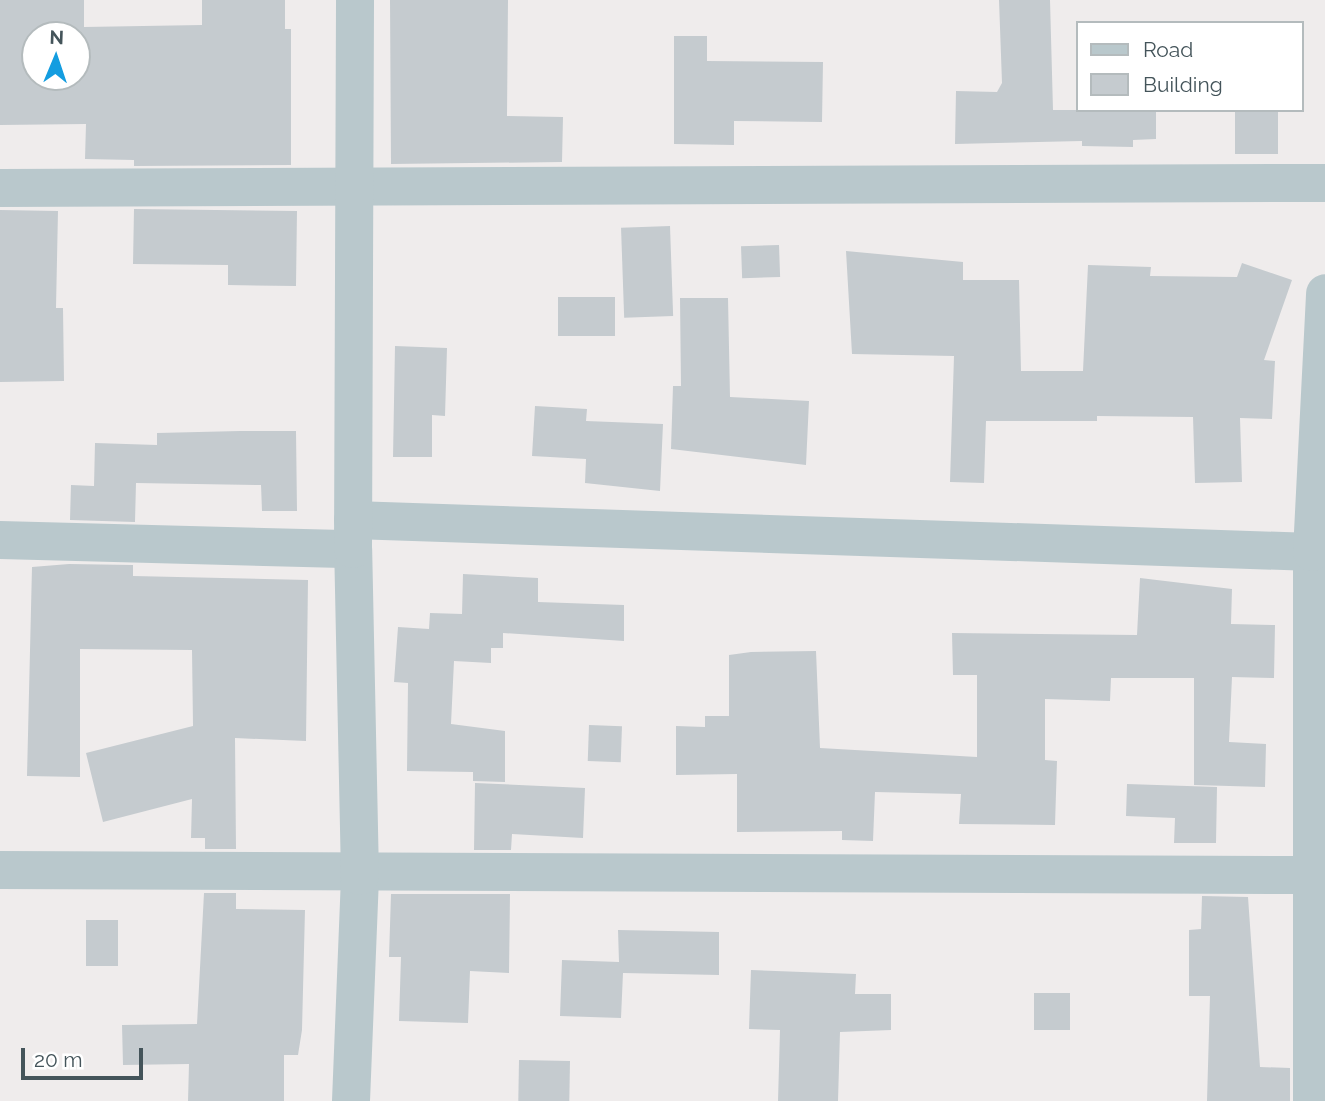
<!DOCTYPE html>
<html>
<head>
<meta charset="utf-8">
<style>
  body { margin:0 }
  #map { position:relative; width:1325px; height:1101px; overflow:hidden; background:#efecec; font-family:Raleway,sans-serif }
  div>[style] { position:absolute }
  .building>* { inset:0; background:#c5cbcf; transform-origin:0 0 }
  .minor>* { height:38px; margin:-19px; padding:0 19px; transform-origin:19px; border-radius:19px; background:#b9c8cc }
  span { translate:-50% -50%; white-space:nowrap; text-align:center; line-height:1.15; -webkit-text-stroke:7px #fff; paint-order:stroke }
  .legend { position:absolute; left:1076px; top:21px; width:228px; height:91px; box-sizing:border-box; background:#fff; border:2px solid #b4bbbd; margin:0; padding:9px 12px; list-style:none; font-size:21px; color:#44545a }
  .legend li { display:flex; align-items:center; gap:14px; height:35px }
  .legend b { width:35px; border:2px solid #b4bbbd }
  .north { position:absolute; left:21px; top:21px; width:70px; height:70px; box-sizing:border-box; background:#fff; border:2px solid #b4bbbd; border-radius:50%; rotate:2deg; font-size:19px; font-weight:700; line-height:28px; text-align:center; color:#44545a }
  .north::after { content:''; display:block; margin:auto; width:24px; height:32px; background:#149de0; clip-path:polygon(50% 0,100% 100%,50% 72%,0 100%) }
  .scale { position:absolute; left:21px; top:1048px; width:122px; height:32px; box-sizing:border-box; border:4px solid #44545a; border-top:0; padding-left:9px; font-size:21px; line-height:24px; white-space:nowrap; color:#44545a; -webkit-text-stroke:5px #fff; paint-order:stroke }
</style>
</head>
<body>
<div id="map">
  <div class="building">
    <div style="clip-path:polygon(evenodd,0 0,84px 0,84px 27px,202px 25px,202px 0,285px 0,285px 29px,291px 29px,291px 165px,134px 166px,134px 160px,85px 159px,86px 124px,0 125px,0 0,35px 35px,77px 35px,77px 77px,35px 77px,35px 35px)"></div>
    <div style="clip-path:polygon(390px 0,508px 0,507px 116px,563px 117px,562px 162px,391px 164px)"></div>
    <div style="clip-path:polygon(999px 0,1050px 0,1053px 110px,1156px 110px,1156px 139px,1133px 140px,1133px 147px,1082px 146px,1082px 141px,955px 144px,956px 91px,997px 92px,1002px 83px)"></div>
    <div style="clip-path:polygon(674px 36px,707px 36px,707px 61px,823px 62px,822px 122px,734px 121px,734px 145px,674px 144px)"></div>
    <div style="left:1235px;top:110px;width:43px;height:44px"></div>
    <div style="clip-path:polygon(134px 209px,297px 211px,296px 286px,228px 285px,228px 265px,133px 264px)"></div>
    <div style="clip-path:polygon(0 210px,58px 211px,56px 308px,63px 308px,64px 381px,0 382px)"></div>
    <div style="left:670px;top:226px;width:90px;height:49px;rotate:88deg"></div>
    <div style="left:779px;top:245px;width:32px;height:38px;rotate:88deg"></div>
    <div style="clip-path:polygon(846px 251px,963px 262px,963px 280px,1019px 280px,1021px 371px,1083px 371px,1088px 265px,1151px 267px,1150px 276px,1237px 277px,1242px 263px,1292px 280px,1264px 360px,1275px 361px,1272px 419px,1240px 418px,1242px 482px,1195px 483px,1193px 417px,1097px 416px,1097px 421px,986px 421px,984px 483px,950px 482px,954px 356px,852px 354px)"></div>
    <div style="left:558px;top:297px;width:57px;height:39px"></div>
    <div style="clip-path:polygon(680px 298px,728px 298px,730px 397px,809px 401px,806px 465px,671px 449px,673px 386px,681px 386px)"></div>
    <div style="clip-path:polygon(395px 346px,447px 348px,445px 416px,432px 415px,432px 457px,393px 457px)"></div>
    <div style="clip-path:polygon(535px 406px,587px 409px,586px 421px,663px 424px,660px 491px,585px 483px,586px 459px,532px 456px)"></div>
    <div style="clip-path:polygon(240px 431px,296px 431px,297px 511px,262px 511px,261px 485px,136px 483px,135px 522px,70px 520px,71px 485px,94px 486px,95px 443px,157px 445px,157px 433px)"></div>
    <div style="clip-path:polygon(69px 564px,133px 565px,133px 576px,308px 580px,306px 741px,235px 738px,236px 849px,205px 849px,205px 838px,191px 838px,192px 799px,103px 822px,86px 753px,193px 726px,192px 650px,80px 649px,80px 777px,27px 776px,32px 567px)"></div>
    <div style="clip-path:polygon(463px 574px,538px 578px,538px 602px,624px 605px,624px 641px,503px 633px,503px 648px,491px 648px,491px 663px,454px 661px,451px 724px,505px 731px,505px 782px,473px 781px,473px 772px,407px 771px,408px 683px,394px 682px,398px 627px,429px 629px,430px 613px,462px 614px)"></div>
    <div style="clip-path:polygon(1140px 578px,1232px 589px,1231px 624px,1275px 625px,1274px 678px,1232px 677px,1229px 742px,1266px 744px,1265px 787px,1194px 785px,1194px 678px,1111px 678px,1110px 701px,1045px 699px,1045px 760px,1057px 761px,1055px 825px,959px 824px,961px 794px,875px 792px,873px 841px,842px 840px,842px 831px,737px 832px,737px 774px,676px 775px,676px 726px,705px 727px,705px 716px,729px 716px,729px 655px,751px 652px,816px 651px,820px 748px,977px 757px,977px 675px,953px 675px,952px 633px,1137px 635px)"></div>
    <div style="left:589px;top:725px;width:33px;height:36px;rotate:2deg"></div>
    <div style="clip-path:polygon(475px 783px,585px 788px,583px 838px,512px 834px,511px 850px,474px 850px)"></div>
    <div style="clip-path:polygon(1127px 784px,1217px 787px,1216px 843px,1174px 843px,1175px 818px,1126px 816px)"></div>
    <div style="clip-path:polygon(204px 893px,236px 893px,236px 909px,305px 910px,302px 1030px,298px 1055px,284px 1055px,284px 1101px,188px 1101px,189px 1064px,123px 1065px,122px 1025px,197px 1024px)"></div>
    <div style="clip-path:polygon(391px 894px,510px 894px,509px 973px,470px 971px,468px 1023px,399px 1021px,401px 957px,389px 957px)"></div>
    <div style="clip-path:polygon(1202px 896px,1248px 897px,1260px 1067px,1290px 1068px,1290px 1101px,1207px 1101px,1210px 996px,1189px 996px,1189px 930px,1201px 929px)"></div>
    <div style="left:86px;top:920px;width:32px;height:46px"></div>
    <div style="clip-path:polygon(618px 930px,719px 932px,719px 975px,623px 973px,621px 1018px,560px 1016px,562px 960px,619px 962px)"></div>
    <div style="clip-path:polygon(751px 970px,856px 974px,855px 994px,891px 994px,891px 1030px,840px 1032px,838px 1101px,778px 1101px,780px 1030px,749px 1029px)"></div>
    <div style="left:1034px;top:993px;width:36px;height:37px"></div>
    <div style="left:519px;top:1060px;width:51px;height:41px;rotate:1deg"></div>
  </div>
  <div class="minor">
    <div style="left:0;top:188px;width:1325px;rotate:-0.22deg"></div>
    <div style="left:353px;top:520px;width:960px;rotate:1.91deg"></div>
    <div style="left:0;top:540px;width:353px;rotate:1.5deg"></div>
    <div style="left:0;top:870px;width:1310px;rotate:0.22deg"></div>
    <div style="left:351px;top:1101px;width:225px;rotate:-87.7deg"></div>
    <div style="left:360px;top:876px;width:327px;rotate:-91.2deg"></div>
    <div style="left:353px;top:549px;width:549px;rotate:-89.79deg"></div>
    <div style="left:1312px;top:1101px;width:549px;rotate:-90deg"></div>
    <div style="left:1312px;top:552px;width:259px;rotate:-87.1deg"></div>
  </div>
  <ul class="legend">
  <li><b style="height:9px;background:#b9c8cc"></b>Road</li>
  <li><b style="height:19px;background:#c5cbcf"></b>Building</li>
  </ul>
  <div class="north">N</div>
  <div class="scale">20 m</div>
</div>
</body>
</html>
